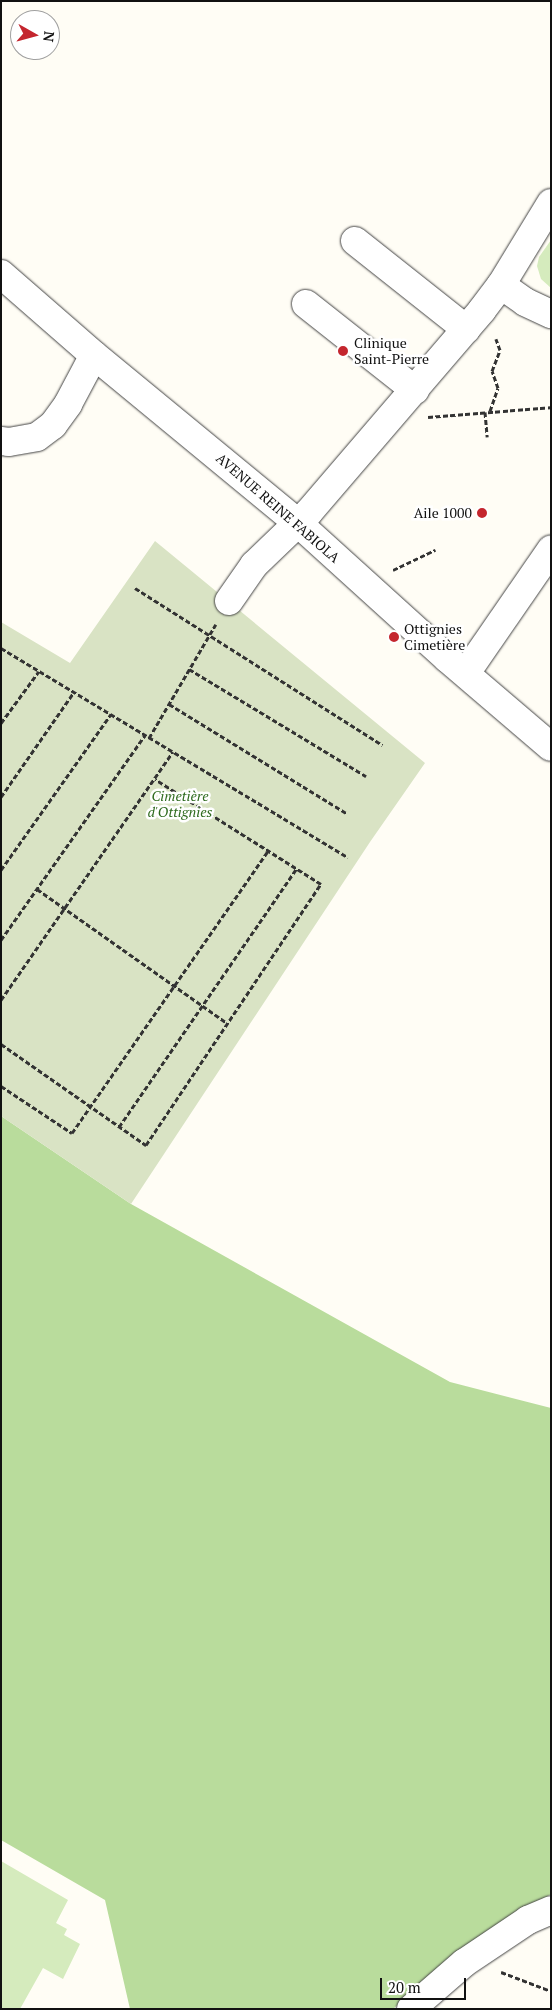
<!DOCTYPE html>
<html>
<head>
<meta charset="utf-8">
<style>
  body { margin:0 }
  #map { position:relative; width:552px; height:2010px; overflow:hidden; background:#fffdf5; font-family:"PT Serif",serif }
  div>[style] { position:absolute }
  .green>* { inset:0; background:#d5ebbd }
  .forest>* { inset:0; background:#b9dc9c }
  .cemetery>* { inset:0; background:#d9e3c4 }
  .path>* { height:3px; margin-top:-1.5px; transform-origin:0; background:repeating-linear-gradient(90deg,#333 0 5px,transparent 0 7.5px) }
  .roads { filter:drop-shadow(0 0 1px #444) drop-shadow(0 0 1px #444) }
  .minor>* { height:28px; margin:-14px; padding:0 14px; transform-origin:14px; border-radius:14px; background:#fff }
  .dots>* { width:14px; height:14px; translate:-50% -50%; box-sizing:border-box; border:2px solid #fff; border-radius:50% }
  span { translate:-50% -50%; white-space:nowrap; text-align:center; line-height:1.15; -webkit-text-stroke:5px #fff; paint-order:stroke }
  .poi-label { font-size:14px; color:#111 }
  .left { translate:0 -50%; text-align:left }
  .right { translate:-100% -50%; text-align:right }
  .street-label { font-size:14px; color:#111 }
  .park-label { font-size:14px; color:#2f6b1f; font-style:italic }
  .frame { position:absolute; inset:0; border:2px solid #111; pointer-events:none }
  .north { position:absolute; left:10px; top:10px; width:50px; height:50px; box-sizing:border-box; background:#fff; border:1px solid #a0a0a0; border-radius:50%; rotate:97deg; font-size:14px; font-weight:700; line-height:20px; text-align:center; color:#111 }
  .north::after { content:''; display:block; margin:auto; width:18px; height:22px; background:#c4262e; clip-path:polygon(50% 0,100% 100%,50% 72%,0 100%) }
  .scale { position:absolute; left:380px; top:1978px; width:86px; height:22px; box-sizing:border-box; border:2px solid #111; border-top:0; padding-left:6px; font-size:15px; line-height:18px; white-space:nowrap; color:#111; -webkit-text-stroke:4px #fff; paint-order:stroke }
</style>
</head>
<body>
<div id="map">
  <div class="green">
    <div style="clip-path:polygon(551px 240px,551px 288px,541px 279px,537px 266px,539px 257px)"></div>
    <div style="clip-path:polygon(1px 1861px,68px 1900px,56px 1923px,67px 1929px,64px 1935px,80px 1944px,63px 1979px,43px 1968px,20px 2009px,1px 2009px)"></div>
  </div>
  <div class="forest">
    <div style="clip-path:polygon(1px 1116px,131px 1204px,450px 1382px,551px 1408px,551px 1894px,455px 1955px,393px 2009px,130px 2009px,105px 1900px,1px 1840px)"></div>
  </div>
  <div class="cemetery">
    <div style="clip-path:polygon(155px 541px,425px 763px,370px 842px,131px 1204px,1px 1116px,1px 622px,70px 663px)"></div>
  </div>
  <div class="path">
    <div style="left:490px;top:411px;width:24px;rotate:-71deg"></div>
    <div style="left:498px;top:388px;width:18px;rotate:-109deg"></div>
    <div style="left:492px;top:371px;width:22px;rotate:-69deg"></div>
    <div style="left:500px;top:350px;width:12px;rotate:-110deg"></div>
    <div style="left:485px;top:412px;width:25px;rotate:85deg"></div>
    <div style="left:428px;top:417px;width:123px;rotate:-4.6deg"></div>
    <div style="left:393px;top:570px;width:47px;rotate:-25.5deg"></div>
    <div style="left:135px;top:588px;width:293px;rotate:32.4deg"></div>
    <div style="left:1px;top:648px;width:405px;rotate:31.1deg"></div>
    <div style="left:189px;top:669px;width:207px;rotate:31.2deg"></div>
    <div style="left:169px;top:704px;width:208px;rotate:31.6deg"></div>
    <div style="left:1px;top:723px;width:64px;rotate:-53.8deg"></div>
    <div style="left:149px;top:738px;width:132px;rotate:-59.6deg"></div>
    <div style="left:1px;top:797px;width:128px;rotate:-55.2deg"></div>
    <div style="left:1px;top:870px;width:191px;rotate:-54.8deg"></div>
    <div style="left:37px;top:889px;width:232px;rotate:35.2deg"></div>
    <div style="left:1px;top:940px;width:251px;rotate:-54.9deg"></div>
    <div style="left:1px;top:1000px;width:302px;rotate:-55.3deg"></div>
    <div style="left:1px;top:1044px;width:177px;rotate:34.9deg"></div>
    <div style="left:146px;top:1145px;width:314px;rotate:-56.2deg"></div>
    <div style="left:321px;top:884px;width:196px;rotate:-147.7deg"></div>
    <div style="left:1px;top:1086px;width:85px;rotate:33.5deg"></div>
    <div style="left:72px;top:1133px;width:345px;rotate:-55.2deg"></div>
    <div style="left:119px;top:1127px;width:314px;rotate:-55.5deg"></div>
    <div style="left:501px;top:1972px;width:53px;rotate:20.8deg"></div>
  </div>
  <div class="roads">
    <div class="minor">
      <div style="left:355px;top:241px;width:142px;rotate:38.4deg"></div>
      <div style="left:1px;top:274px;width:123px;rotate:41.1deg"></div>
      <div style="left:94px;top:355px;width:264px;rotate:39.5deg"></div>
      <div style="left:298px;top:523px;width:202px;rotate:42.2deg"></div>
      <div style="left:448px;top:659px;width:135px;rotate:40.5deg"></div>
      <div style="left:501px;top:285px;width:29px;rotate:35deg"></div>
      <div style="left:525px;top:302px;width:29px;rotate:25deg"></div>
      <div style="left:306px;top:304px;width:139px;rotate:38.3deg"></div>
      <div style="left:1px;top:441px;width:8px;rotate:7deg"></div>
      <div style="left:9px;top:442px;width:28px;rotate:-10deg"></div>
      <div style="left:37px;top:437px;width:20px;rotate:-37deg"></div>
      <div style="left:53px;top:425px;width:26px;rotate:-54deg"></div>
      <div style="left:68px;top:404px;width:55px;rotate:-62deg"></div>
      <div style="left:229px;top:601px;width:44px;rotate:-55.2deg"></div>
      <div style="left:254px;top:565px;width:76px;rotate:-43.9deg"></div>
      <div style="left:309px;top:512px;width:266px;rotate:-49.4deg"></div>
      <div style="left:482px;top:310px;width:31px;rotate:-53deg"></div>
      <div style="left:501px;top:285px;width:96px;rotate:-58.6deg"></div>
      <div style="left:466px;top:673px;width:150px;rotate:-55.4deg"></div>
      <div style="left:411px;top:2009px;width:70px;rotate:-41deg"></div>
      <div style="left:464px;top:1963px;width:77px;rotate:-33.9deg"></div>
      <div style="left:528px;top:1920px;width:25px;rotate:-23deg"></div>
    </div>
  </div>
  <div class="dots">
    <div style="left:343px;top:351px;background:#c4262e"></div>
    <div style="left:482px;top:513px;background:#c4262e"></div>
    <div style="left:394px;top:637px;background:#c4262e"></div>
  </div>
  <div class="poi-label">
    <span class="left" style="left:354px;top:351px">Clinique<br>Saint-Pierre</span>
    <span class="right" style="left:472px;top:513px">Aile 1000</span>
    <span class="left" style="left:404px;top:637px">Ottignies<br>Cimetière</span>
  </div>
  <div class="street-label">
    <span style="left:278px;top:508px;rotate:41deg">AVENUE REINE FABIOLA</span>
  </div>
  <div class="park-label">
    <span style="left:180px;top:804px">Cimetière<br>d'Ottignies</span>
  </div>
  <div class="frame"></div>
  <div class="north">N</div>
  <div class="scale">20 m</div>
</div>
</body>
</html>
